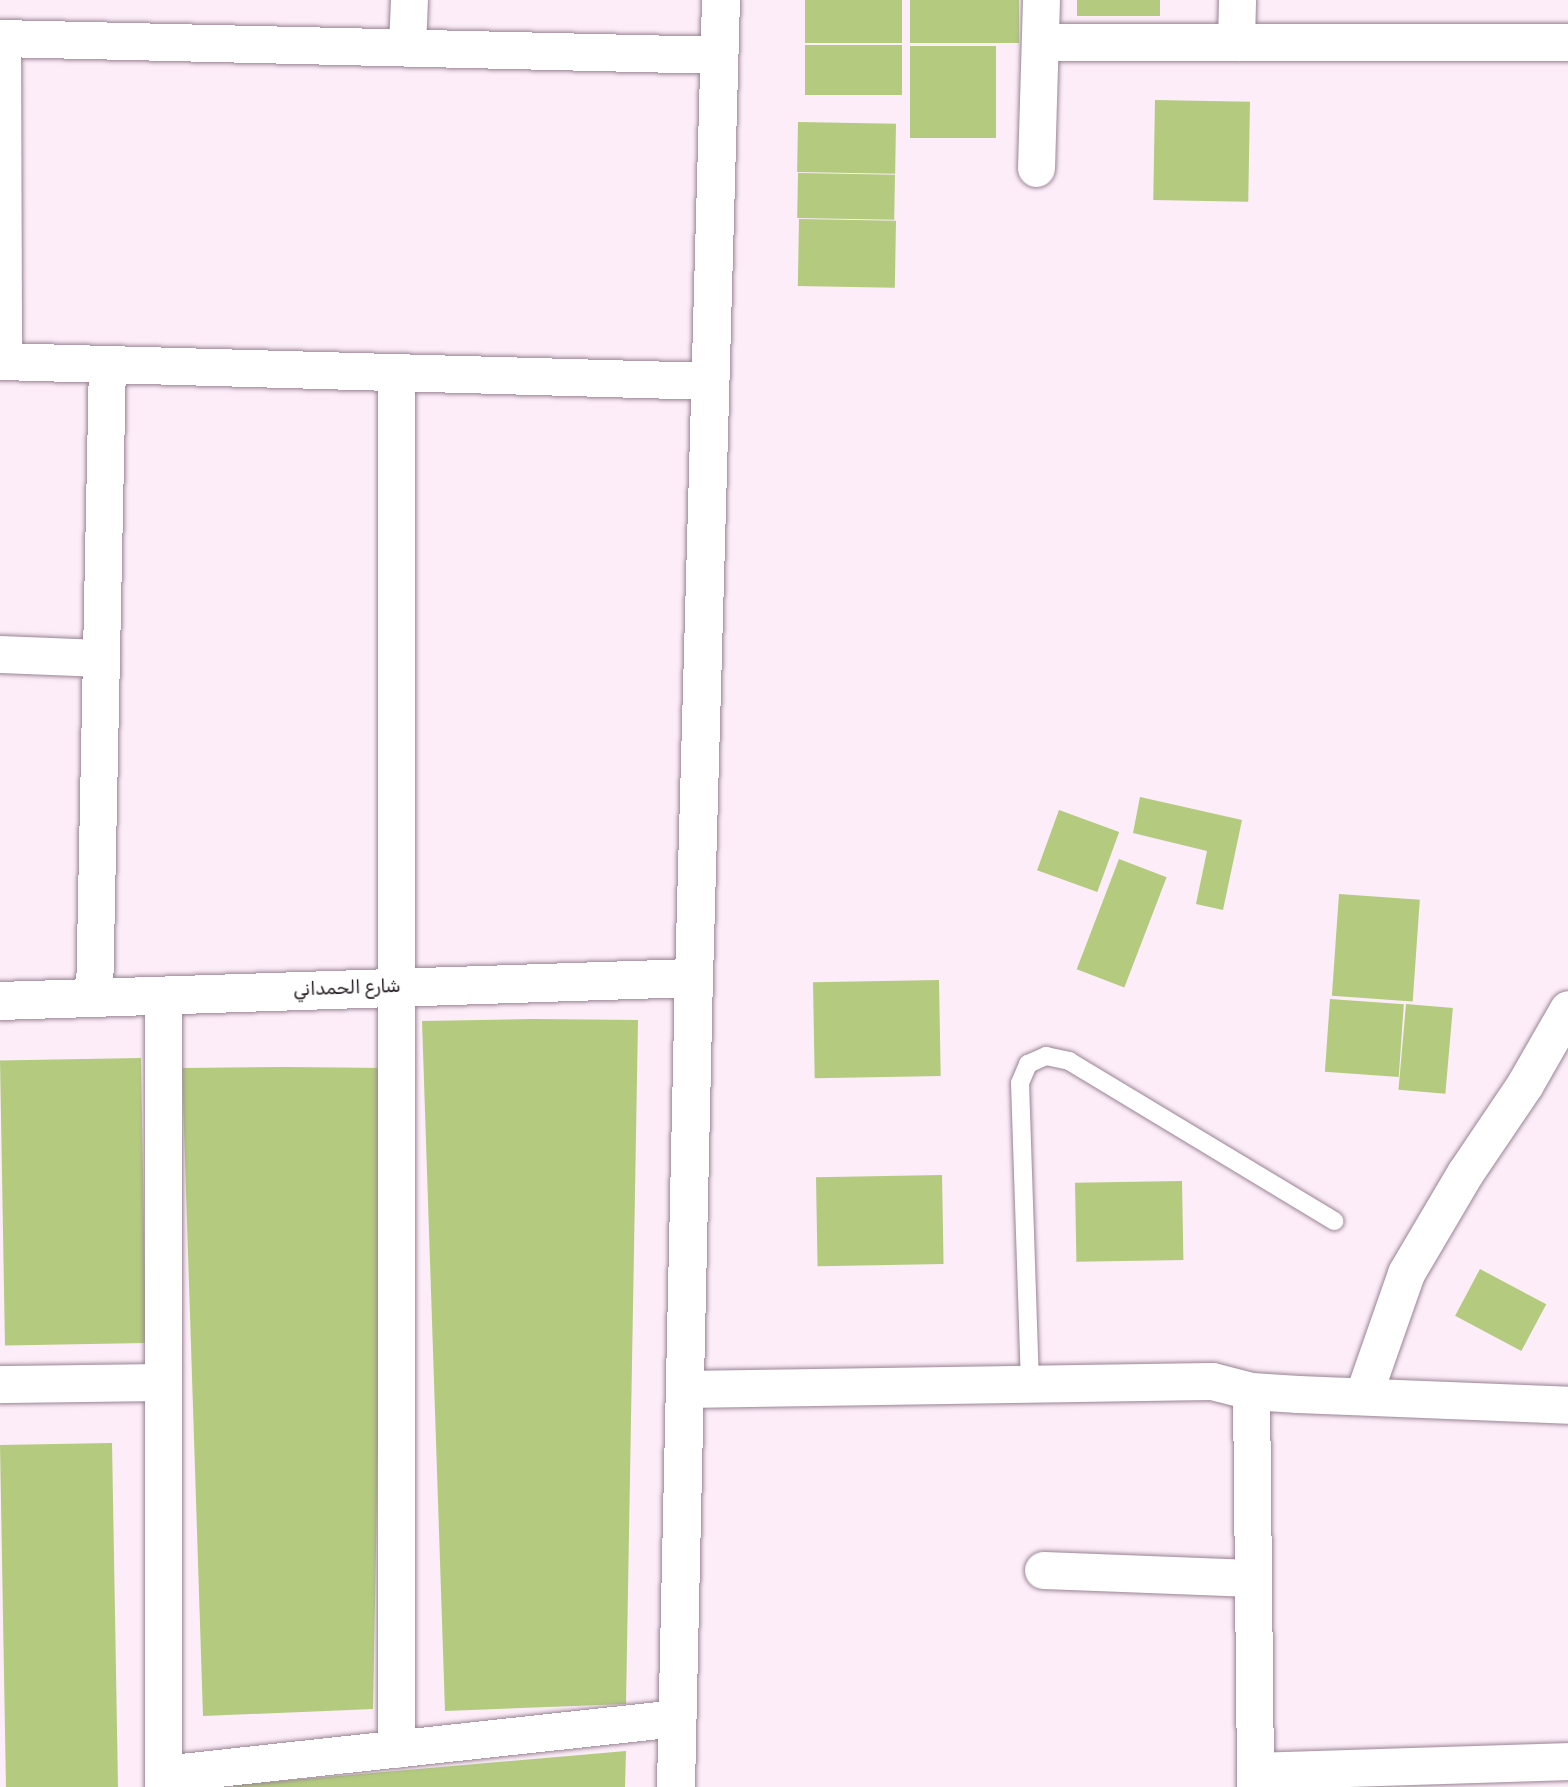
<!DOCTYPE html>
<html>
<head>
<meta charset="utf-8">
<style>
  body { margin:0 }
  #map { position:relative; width:1568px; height:1787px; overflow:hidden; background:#fcedf8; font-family:Rubik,Vazirmatn,sans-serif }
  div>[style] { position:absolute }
  .building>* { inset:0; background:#b3ca7f; transform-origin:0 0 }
  .roads { filter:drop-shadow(0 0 2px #9a8394) drop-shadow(0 0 2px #9a8394) }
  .lane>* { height:18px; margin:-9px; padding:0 9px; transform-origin:9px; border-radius:9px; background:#fff }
  .street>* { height:37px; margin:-18.5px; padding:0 18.5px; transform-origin:18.5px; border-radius:18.5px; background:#fff }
  .secondary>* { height:38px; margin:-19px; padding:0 19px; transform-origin:19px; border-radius:19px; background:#fff }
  span { translate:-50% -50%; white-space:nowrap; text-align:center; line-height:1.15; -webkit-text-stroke:5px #fff; paint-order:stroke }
  .street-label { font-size:18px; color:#221a20 }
</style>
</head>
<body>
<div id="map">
  <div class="building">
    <div style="left:805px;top:0;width:97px;height:43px"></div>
    <div style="left:910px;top:0;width:109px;height:43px"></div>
    <div style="left:1077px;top:0;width:83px;height:16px"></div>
    <div style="left:902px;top:45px;width:50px;height:97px;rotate:90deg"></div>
    <div style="left:910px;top:46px;width:86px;height:92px"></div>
    <div style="left:1155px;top:100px;width:95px;height:100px;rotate:1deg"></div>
    <div style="left:798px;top:122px;width:98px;height:50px;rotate:1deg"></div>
    <div style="left:798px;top:173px;width:97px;height:45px;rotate:1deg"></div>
    <div style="left:799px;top:219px;width:97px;height:67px;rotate:1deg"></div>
    <div style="clip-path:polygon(1140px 797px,1242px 820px,1223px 910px,1196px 904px,1207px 851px,1133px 833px)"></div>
    <div style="left:1059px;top:810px;width:64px;height:64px;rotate:20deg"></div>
    <div style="left:1119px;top:859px;width:51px;height:118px;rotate:21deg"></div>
    <div style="left:1339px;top:894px;width:81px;height:102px;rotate:4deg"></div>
    <div style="left:939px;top:980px;width:96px;height:126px;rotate:89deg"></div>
    <div style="left:1330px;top:999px;width:74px;height:73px;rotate:4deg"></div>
    <div style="left:1406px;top:1004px;width:47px;height:86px;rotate:5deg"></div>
    <div style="clip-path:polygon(533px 1019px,638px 1020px,626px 1704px,445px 1711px,422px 1021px)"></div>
    <div style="left:141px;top:1058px;width:285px;height:141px;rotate:89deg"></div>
    <div style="clip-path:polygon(286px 1067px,385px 1068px,373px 1709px,203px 1716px,182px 1068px)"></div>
    <div style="left:942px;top:1175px;width:89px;height:126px;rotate:89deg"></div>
    <div style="left:1182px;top:1181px;width:79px;height:107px;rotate:89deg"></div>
    <div style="left:1480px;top:1269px;width:75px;height:53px;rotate:28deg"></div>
    <div style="left:112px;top:1443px;width:344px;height:112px;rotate:89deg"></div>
    <div style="clip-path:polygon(626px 1751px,625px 1787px,234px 1787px,234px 1785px)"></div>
  </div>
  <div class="roads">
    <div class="lane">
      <div style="left:1030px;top:1384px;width:301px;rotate:-91.9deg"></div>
      <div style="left:1020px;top:1083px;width:21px;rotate:-67deg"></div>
      <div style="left:1028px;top:1064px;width:20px;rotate:-24deg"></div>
      <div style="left:1046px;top:1056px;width:24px;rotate:12deg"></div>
      <div style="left:1069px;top:1061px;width:310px;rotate:31.1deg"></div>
    </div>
    <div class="street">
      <div style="left:0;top:38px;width:719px;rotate:1.35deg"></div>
      <div style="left:2px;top:38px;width:323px;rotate:89.8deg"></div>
      <div style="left:1040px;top:42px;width:528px"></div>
      <div style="left:1236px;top:42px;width:42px;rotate:-88.6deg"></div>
      <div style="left:407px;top:47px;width:47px;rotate:-87.6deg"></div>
      <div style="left:1036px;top:168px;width:168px;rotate:-88.3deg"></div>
      <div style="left:0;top:361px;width:710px;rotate:1.61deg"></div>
      <div style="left:396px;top:372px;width:1377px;rotate:90deg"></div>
      <div style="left:0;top:654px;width:101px;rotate:2.3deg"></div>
      <div style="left:94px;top:998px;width:634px;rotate:-88.83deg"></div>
      <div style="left:0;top:1384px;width:163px;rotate:-0.7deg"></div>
      <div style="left:684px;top:1389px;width:528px;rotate:-0.87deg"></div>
      <div style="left:1212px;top:1381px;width:40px;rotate:14.4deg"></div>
      <div style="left:1251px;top:1391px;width:47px;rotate:3.7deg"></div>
      <div style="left:1298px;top:1394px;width:270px;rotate:2.3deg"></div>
      <div style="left:1251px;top:1391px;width:396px;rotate:89.4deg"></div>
      <div style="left:1363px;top:1396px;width:130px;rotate:-70.7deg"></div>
      <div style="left:1406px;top:1273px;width:116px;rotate:-59.5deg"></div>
      <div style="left:1465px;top:1173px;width:107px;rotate:-56deg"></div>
      <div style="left:1525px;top:1084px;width:86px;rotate:-60.2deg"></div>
      <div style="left:1043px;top:1570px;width:210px;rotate:2.2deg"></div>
      <div style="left:1255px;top:1771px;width:313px;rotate:-1.8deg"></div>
      <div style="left:163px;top:1774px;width:517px;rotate:-6.22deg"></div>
      <div style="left:163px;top:1787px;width:791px;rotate:-90deg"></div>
    </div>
    <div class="secondary">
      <div style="left:0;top:1001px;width:694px;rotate:-1.9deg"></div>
      <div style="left:676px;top:1787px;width:809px;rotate:-88.73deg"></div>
      <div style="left:694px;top:978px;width:978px;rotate:-88.42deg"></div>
    </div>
  </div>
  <div class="street-label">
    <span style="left:347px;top:988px;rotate:-2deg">شارع الحمداني</span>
  </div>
</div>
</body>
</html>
